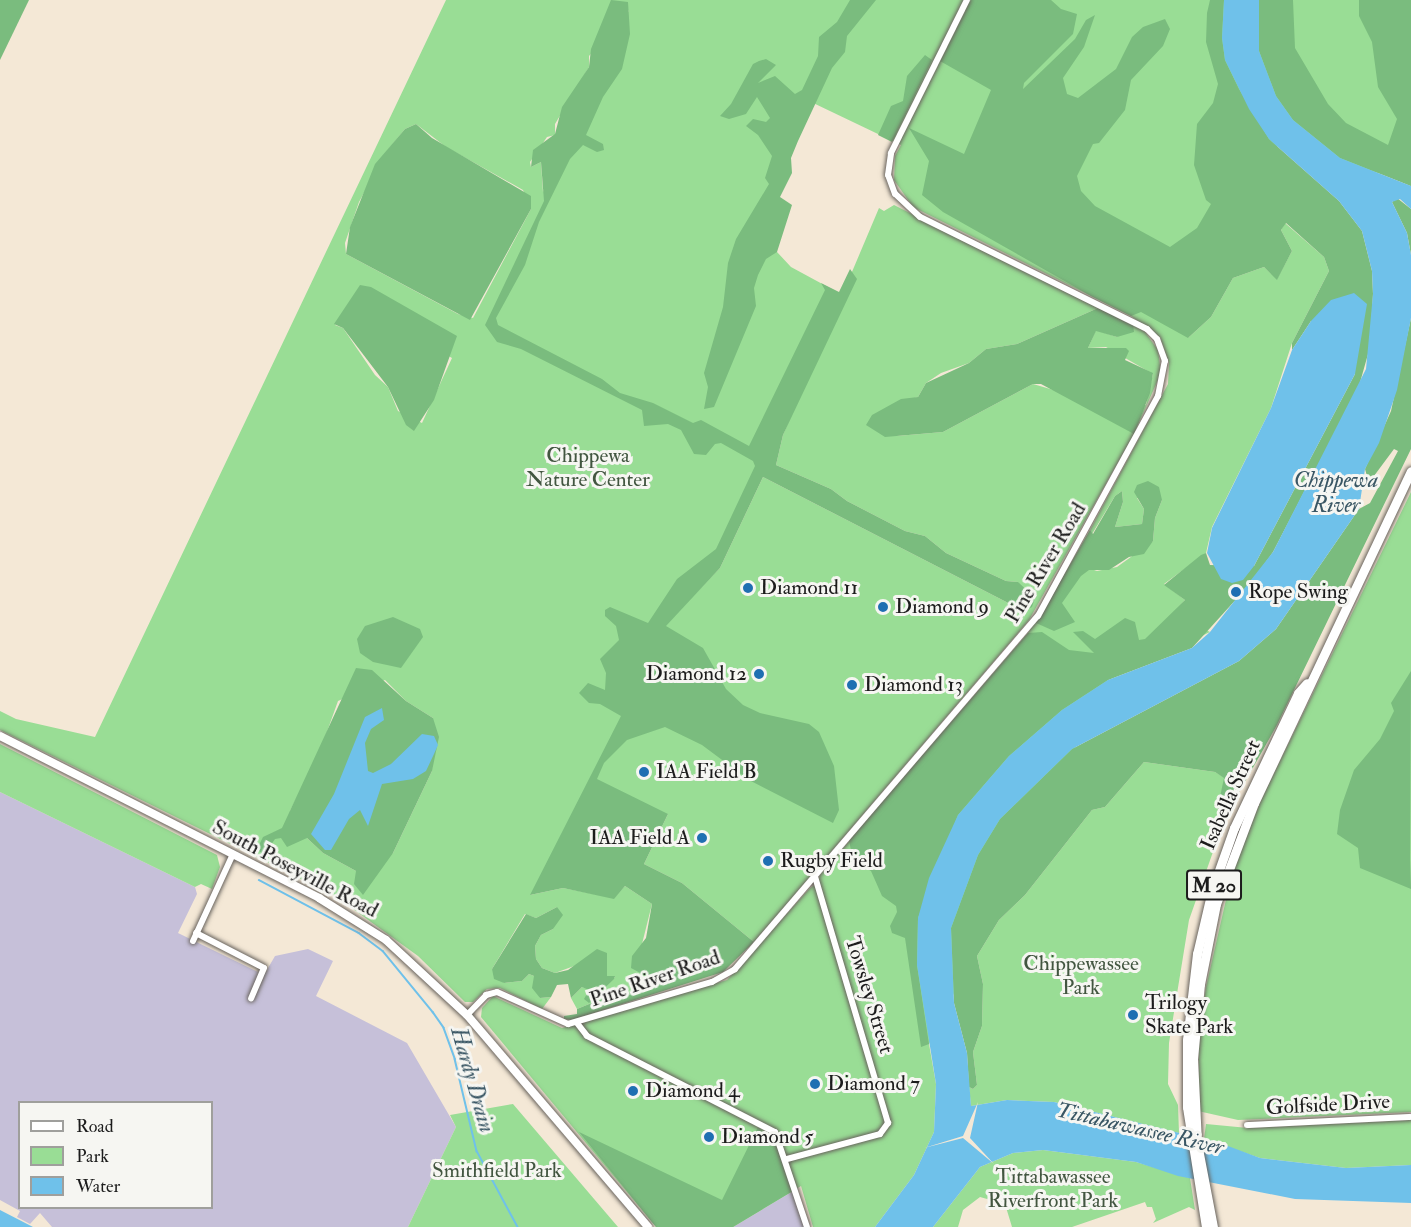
<!DOCTYPE html>
<html>
<head>
<meta charset="utf-8">
<style>
  body { margin:0 }
  #map { position:relative; width:1411px; height:1227px; overflow:hidden; background:#f4e8d6; font-family:"IM FELL Double Pica",serif }
  div>[style] { position:absolute }
  .industrial>* { inset:0; background:#c6c0d9 }
  .green>* { inset:0; background:#99dd95 }
  .forest>* { inset:0; background:#7abc7e }
  .water>* { inset:0; background:#6fc1ea }
  .pier>* { inset:0; background:#f4e8d6 }
  .stream>* { height:1.5px; margin:-0.75px; padding:0 0.75px; transform-origin:0.75px; border-radius:0.75px; background:#6fc1ea }
  .roads { filter:drop-shadow(0 0 2px #68635d) drop-shadow(0 0 2px #68635d) }
  .minor>* { height:6px; margin:-3px; padding:0 3px; transform-origin:3px; border-radius:3px; background:#fff }
  .major>* { height:8px; margin:-4px; padding:0 4px; transform-origin:4px; border-radius:4px; background:#fff }
  .highway>* { height:9px; margin:-4.5px; padding:0 4.5px; transform-origin:4.5px; border-radius:4.5px; background:#fff }
  .dots>* { width:16px; height:16px; translate:-50% -50%; box-sizing:border-box; border:3px solid #f6f6f2; border-radius:50% }
  span { translate:-50% -50%; white-space:nowrap; text-align:center; line-height:1.15; -webkit-text-stroke:6px #f6f6f2; paint-order:stroke }
  .shield-label span { padding:2px 4px; background:#f6f6f2; border:2px solid; border-radius:4px; -webkit-text-stroke-width:0 }
  .shield-label { font-size:20px; color:#1c1c1c; font-weight:700 }
  .park-label { font-size:21px; color:#425640 }
  .street-label { font-size:21px; color:#1c1c1c }
  .poi-label { font-size:21px; color:#1c1c1c }
  .left { translate:0 -50%; text-align:left }
  .right { translate:-100% -50%; text-align:right }
  .water-label { font-size:22px; color:#395664; font-style:italic }
  .legend { position:absolute; left:18px; top:1101px; width:195px; height:108px; box-sizing:border-box; background:#f6f6f2; border:2px solid #9f9f9c; margin:0; padding:8px 10px; list-style:none; font-size:18px; color:#1c1c1c }
  .legend li { display:flex; align-items:center; gap:12px; height:30px }
  .legend b { width:30px; border:2px solid #9f9f9c }
</style>
</head>
<body>
<div id="map">
  <div class="industrial">
    <div style="clip-path:polygon(evenodd,0 792px,195px 887px,197px 894px,178px 933px,264px 975px,275px 956px,308px 949px,333px 961px,316px 996px,407px 1043px,456px 1127px,408px 1227px,52px 1227px,40px 1213px,30px 1224px,17px 1217px,20px 1211px,0 1200px,0 792px,20px 1102px,212px 1102px,212px 1208px,20px 1208px,20px 1102px)"></div>
    <div style="clip-path:polygon(793px 1191px,804px 1227px,733px 1227px)"></div>
  </div>
  <div class="green">
    <div style="clip-path:polygon(evenodd,446px 0,1411px 0,1411px 186px,1386px 175px,1276px 146px,1188px 338px,1211px 317px,1233px 278px,1264px 267px,1277px 279px,1292px 251px,1281px 230px,1285px 223px,1324px 257px,1329px 271px,1292px 343px,1271px 408px,1212px 527px,1206px 553px,1164px 584px,1185px 600px,1173px 613px,1210px 632px,1108px 680px,929px 1044px,936px 1084px,934px 1132px,914px 1175px,875px 1227px,813px 1227px,801px 1186px,733px 1227px,656px 1227px,481px 1017px,482px 1008px,493px 996px,562px 1028px,727px 980px,810px 888px,818px 883px,820px 875px,1028px 633px,1073px 563px,1097px 571px,1117px 567px,1153px 541px,1155px 518px,1162px 500px,1137px 498px,1144px 509px,1142px 524px,1115px 527px,1123px 502px,1122px 491px,1115px 496px,1092px 534px,1090px 530px,1168px 384px,1169px 363px,1160px 337px,1131px 316px,913px 207px,894px 180px,895px 156px,901px 145px,809px 101px,754px 247px,777px 252px,791px 267px,839px 293px,718px 559px,668px 622px,720px 568px,763px 477px,1024px 611px,1018px 582px,1006px 581px,946px 553px,925px 536px,905px 531px,847px 501px,831px 489px,776px 465px,783px 435px,879px 208px,884px 211px,894px 205px,1098px 308px,1017px 344px,986px 349px,969px 363px,941px 373px,926px 383px,918px 397px,908px 400px,897px 436px,943px 432px,1033px 384px,1064px 393px,1094px 410px,1146px 405px,1153px 374px,1106px 347px,1088px 348px,1096px 330px,1117px 337px,1133px 324px,1145px 332px,1158px 350px,1161px 373px,1134px 434px,1029px 620px,754px 942px,682px 883px,644px 864px,668px 814px,530px 895px,563px 888px,614px 898px,625px 886px,652px 904px,641px 948px,648px 977px,639px 993px,616px 993px,577px 1009px,571px 998px,582px 987px,601px 990px,615px 977px,607px 976px,607px 954px,555px 973px,542px 968px,536px 959px,535px 946px,541px 935px,553px 929px,557px 907px,536px 918px,525px 914px,492px 969px,504px 983px,522px 981px,529px 974px,534px 976px,540px 998px,551px 997px,542px 1009px,500px 988px,487px 989px,473px 1002px,465px 1002px,418px 956px,335px 896px,0 730px,0 711px,16px 719px,95px 737px,446px 0,629px 10px,543px 192px,541px 162px,531px 167px,530px 162px,547px 137px,555px 135px,555px 124px,589px 67px,589px 56px,629px 10px,446px 0,416px 124px,446px 147px,523px 190px,531px 209px,473px 318px,458px 314px,346px 254px,345px 243px,359px 202px,386px 152px,405px 129px,416px 124px,446px 0,352px 302px,452px 358px,422px 423px,398px 411px,388px 387px,375px 375px,343px 328px,335px 325px,352px 302px,446px 0,385px 680px,406px 701px,433px 718px,432px 771px,393px 853px,356px 871px,323px 853px,307px 838px,290px 811px,319px 754px,338px 701px,385px 680px)"></div>
    <div style="clip-path:polygon(1411px 492px,1411px 1112px,1238px 1120px,1198px 1111px,1199px 1036px,1206px 987px,1233px 869px,1262px 798px)"></div>
    <div style="clip-path:polygon(0 744px,217px 855px,220px 867px,212px 889px,201px 884px,195px 887px,0 792px)"></div>
    <div style="clip-path:polygon(1144px 762px,1215px 772px,1225px 778px,1217px 811px,1221px 816px,1227px 812px,1189px 920px,1169px 1043px,1168px 1084px,1178px 1105px,1179px 1133px,1054px 1102px,1007px 1100px,971px 1106px,969px 1087px,973px 1089px,977px 1085px,973px 1052px,982px 1026px,983px 984px,977px 956px,999px 920px,1025px 895px,1092px 810px,1105px 807px)"></div>
    <div style="clip-path:polygon(513px 1104px,618px 1227px,408px 1227px,456px 1127px,450px 1115px)"></div>
    <div style="clip-path:polygon(1411px 1120px,1411px 1165px,1346px 1168px,1260px 1158px,1204px 1139px,1206px 1124px,1248px 1128px)"></div>
    <div style="clip-path:polygon(1043px 1150px,1136px 1162px,1190px 1178px,1195px 1210px,1189px 1207px,1153px 1223px,1156px 1219px,1152px 1207px,1147px 1207px,1145px 1202px,1072px 1227px,1012px 1227px,1005px 1204px,980px 1197px,963px 1210px,958px 1227px,933px 1227px,980px 1167px,1013px 1153px)"></div>
  </div>
  <div class="forest">
    <div style="clip-path:polygon(0 0,29px 0,0 60px)"></div>
    <div style="clip-path:polygon(611px 0,628px 2px,630px 34px,622px 69px,603px 97px,586px 135px,603px 144px,604px 150px,597px 152px,583px 145px,570px 159px,539px 222px,525px 265px,496px 318px,498px 325px,602px 379px,620px 393px,653px 403px,693px 423px,701px 420px,749px 446px,825px 290px,821px 283px,839px 292px,850px 269px,857px 279px,783px 435px,776px 465px,831px 489px,847px 501px,905px 531px,925px 536px,946px 553px,1006px 581px,1018px 582px,1035px 598px,1032px 607px,1024px 611px,763px 477px,720px 568px,666px 626px,703px 648px,726px 689px,743px 705px,760px 713px,809px 724px,819px 732px,834px 766px,839px 810px,833px 823px,749px 780px,702px 745px,665px 727px,627px 740px,604px 763px,597px 779px,668px 814px,644px 864px,682px 883px,754px 942px,723px 972px,572px 1020px,564px 1019px,564px 1016px,577px 1014px,577px 1009px,616px 993px,639px 993px,648px 977px,631px 968px,632px 956px,646px 938px,652px 904px,625px 886px,614px 899px,563px 888px,530px 895px,621px 716px,600px 704px,589px 703px,579px 693px,588px 683px,605px 690px,606px 673px,600px 659px,619px 640px,616px 626px,605px 616px,605px 610px,610px 607px,648px 623px,677px 579px,716px 549px,755px 466px,753px 461px,721px 443px,715px 444px,706px 455px,694px 454px,681px 430px,668px 424px,644px 426px,642px 410px,521px 349px,497px 342px,485px 325px,544px 201px,541px 162px,531px 167px,533px 150px,555px 134px,562px 107px,589px 67px,591px 49px)"></div>
    <div style="clip-path:polygon(850px 0,876px 0,847px 36px,845px 52px,832px 68px,798px 141px,791px 158px,792px 173px,780px 197px,792px 205px,777px 252px,766px 259px,758px 275px,754px 288px,756px 306px,714px 407px,704px 409px,708px 387px,704px 373px,723px 307px,728px 263px,736px 239px,769px 184px,765px 178px,772px 156px,758px 135px,746px 126px,753px 119px,766px 122px,770px 118px,757px 97px,746px 114px,729px 119px,720px 116px,731px 104px,753px 64px,759px 61px,766px 59px,776px 65px,758px 83px,775px 76px,795px 94px,802px 90px,818px 56px,819px 37px,837px 22px)"></div>
    <div style="clip-path:polygon(971px 0,1051px 0,1061px 9px,1077px 14px,1073px 34px,1024px 83px,1023px 89px,1075px 39px,1086px 20px,1095px 15px,1084px 47px,1063px 78px,1067px 94px,1078px 98px,1116px 69px,1132px 37px,1143px 27px,1165px 19px,1170px 29px,1163px 46px,1131px 80px,1125px 110px,1099px 143px,1093px 144px,1077px 176px,1081px 191px,1095px 206px,1170px 247px,1197px 228px,1211px 204px,1206px 200px,1194px 165px,1197px 124px,1213px 103px,1218px 84px,1206px 42px,1207px 13px,1210px 0,1224px 0,1222px 38px,1225px 60px,1239px 89px,1269px 139px,1339px 201px,1362px 231px,1372px 271px,1373px 294px,1370px 347px,1359px 386px,1273px 552px,1249px 585px,1192px 648px,1108px 680px,1062px 710px,1009px 756px,958px 815px,918px 918px,917px 965px,929px 1044px,921px 1047px,905px 938px,892px 933px,890px 926px,897px 912px,896px 906px,882px 896px,871px 871px,853px 861px,849px 840px,1028px 633px,1042px 632px,1069px 650px,1094px 653px,1073px 632px,1083px 631px,1095px 639px,1125px 618px,1135px 622px,1139px 640px,1145px 639px,1185px 600px,1164px 585px,1201px 555px,1206px 553px,1210px 565px,1254px 566px,1355px 374px,1311px 321px,1292px 350px,1292px 343px,1329px 271px,1324px 257px,1286px 223px,1281px 230px,1292px 251px,1277px 280px,1264px 267px,1233px 278px,1211px 317px,1188px 338px,1141px 312px,1131px 316px,1091px 296px,943px 212px,922px 195px,929px 161px,909px 128px,964px 154px,991px 90px,940px 61px)"></div>
    <div style="clip-path:polygon(1259px 0,1293px 0,1295px 48px,1328px 104px,1346px 123px,1388px 145px,1397px 119px,1378px 87px,1372px 42px,1359px 16px,1359px 0,1411px 0,1411px 186px,1340px 158px,1293px 120px,1276px 96px,1259px 51px)"></div>
    <div style="clip-path:polygon(925px 55px,932px 60px,892px 142px,878px 135px,891px 106px,903px 101px,907px 76px)"></div>
    <div style="clip-path:polygon(416px 124px,432px 138px,531px 196px,531px 209px,470px 320px,346px 254px,350px 227px,375px 164px,405px 129px)"></div>
    <div style="clip-path:polygon(1397px 198px,1411px 209px,1411px 255px,1407px 233px,1392px 202px)"></div>
    <div style="clip-path:polygon(360px 285px,371px 287px,457px 336px,434px 400px,414px 431px,406px 425px,388px 387px,343px 328px,334px 324px)"></div>
    <div style="clip-path:polygon(1098px 308px,1133px 324px,1134px 332px,1117px 337px,1096px 331px,1088px 348px,1126px 348px,1129px 351px,1125px 360px,1153px 373px,1150px 393px,1134px 434px,1041px 384px,1033px 384px,943px 432px,885px 437px,866px 425px,872px 415px,901px 399px,918px 397px,926px 383px,969px 363px,986px 349px,1017px 344px)"></div>
    <div style="clip-path:polygon(1411px 318px,1411px 449px,1277px 725px,1241px 789px,1222px 816px,1217px 811px,1224px 778px,1215px 772px,1144px 762px,1105px 807px,1092px 810px,1025px 895px,999px 920px,977px 956px,983px 984px,982px 1026px,973px 1052px,977px 1085px,973px 1089px,969px 1087px,967px 1053px,954px 1003px,951px 928px,978px 855px,1000px 819px,1072px 749px,1239px 661px,1276px 629px,1359px 509px,1370px 503px,1398px 451px,1394px 449px,1371px 480px,1367px 476px,1365px 469px,1391px 411px)"></div>
    <div style="clip-path:polygon(1148px 481px,1159px 487px,1162px 500px,1155px 518px,1153px 541px,1144px 554px,1129px 557px,1109px 570px,1089px 570px,1081px 576px,1062px 603px,1075px 622px,1054px 631px,1036px 623px,1090px 530px,1093px 534px,1115px 496px,1122px 491px,1123px 502px,1115px 527px,1142px 524px,1144px 509px,1134px 492px,1137px 485px)"></div>
    <div style="clip-path:polygon(393px 617px,420px 629px,423px 637px,401px 668px,373px 662px,360px 653px,357px 639px,365px 626px)"></div>
    <div style="clip-path:polygon(356px 668px,372px 670px,406px 701px,433px 718px,439px 737px,432px 771px,393px 853px,363px 895px,354px 884px,356px 871px,323px 853px,307px 838px,287px 847px,281px 838px,275px 839px,264px 855px,257px 849px,263px 837px,282px 828px)"></div>
    <div style="clip-path:polygon(1411px 671px,1410px 860px,1411px 889px,1360px 868px,1358px 848px,1337px 834px,1340px 810px,1354px 770px,1380px 739px,1394px 711px,1391px 703px)"></div>
    <div style="clip-path:polygon(557px 907px,563px 915px,553px 929px,541px 935px,535px 946px,536px 959px,542px 968px,555px 973px,568px 970px,597px 949px,607px 953px,607px 976px,615px 976px,614px 979px,589px 1003px,584px 999px,589px 990px,582px 987px,571px 998px,568px 984px,557px 985px,551px 997px,540px 998px,532px 988px,534px 976px,529px 974px,522px 981px,504px 983px,494px 979px,492px 969px,526px 914px,536px 918px)"></div>
    <div style="clip-path:polygon(758px 1127px,777px 1143px,793px 1191px,733px 1227px,656px 1227px,579px 1132px,722px 1200px)"></div>
  </div>
  <div class="water">
    <div style="clip-path:polygon(1224px 0,1259px 0,1259px 51px,1276px 96px,1293px 120px,1340px 158px,1411px 186px,1411px 209px,1400px 199px,1392px 202px,1407px 233px,1411px 255px,1411px 318px,1397px 390px,1379px 443px,1365px 469px,1359px 509px,1276px 629px,1239px 661px,1072px 749px,1000px 819px,978px 855px,951px 928px,954px 1003px,967px 1053px,971px 1106px,1007px 1100px,1054px 1102px,1220px 1143px,1260px 1158px,1346px 1168px,1411px 1165px,1411px 1203px,1295px 1199px,1178px 1176px,1136px 1162px,1043px 1150px,1013px 1153px,980px 1167px,933px 1227px,875px 1227px,914px 1175px,934px 1132px,936px 1084px,917px 965px,918px 918px,929px 878px,958px 815px,1009px 756px,1062px 710px,1108px 680px,1192px 648px,1210px 632px,1273px 552px,1366px 369px,1373px 294px,1372px 271px,1362px 231px,1339px 201px,1269px 139px,1249px 109px,1225px 60px,1222px 38px)"></div>
    <div style="clip-path:polygon(1354px 293px,1367px 304px,1355px 374px,1254px 566px,1243px 580px,1232px 583px,1221px 579px,1207px 553px,1212px 528px,1271px 408px,1292px 350px,1311px 321px,1331px 300px)"></div>
    <div style="clip-path:polygon(382px 708px,384px 720px,371px 729px,365px 743px,368px 771px,373px 773px,391px 764px,422px 734px,434px 736px,438px 745px,434px 754px,426px 771px,413px 779px,382px 784px,368px 826px,360px 810px,349px 819px,331px 850px,325px 850px,311px 834px,334px 794px,365px 717px)"></div>
    <div style="clip-path:polygon(0 1210px,33px 1227px,0 1227px)"></div>
  </div>
  <div class="pier">
    <div style="clip-path:polygon(978px 1102px,970px 1138px,994px 1164px,963px 1138px,924px 1148px,963px 1136px)"></div>
  </div>
  <div class="stream">
    <div style="left:259px;top:880px;width:113px;rotate:27.9deg"></div>
    <div style="left:359px;top:933px;width:30px;rotate:37deg"></div>
    <div style="left:383px;top:951px;width:79px;rotate:50.7deg"></div>
    <div style="left:433px;top:1012px;width:19px;rotate:55deg"></div>
    <div style="left:444px;top:1028px;width:33px;rotate:70deg"></div>
    <div style="left:455px;top:1059px;width:95px;rotate:76.6deg"></div>
    <div style="left:477px;top:1151px;width:86px;rotate:61.7deg"></div>
  </div>
  <div class="roads">
    <div class="minor">
      <div style="left:196px;top:933px;width:76px;rotate:27.2deg"></div>
      <div style="left:264px;top:968px;width:33px;rotate:113deg"></div>
      <div style="left:193px;top:941px;width:96px;rotate:-65.3deg"></div>
      <div style="left:467px;top:1015px;width:28px;rotate:-46deg"></div>
      <div style="left:486px;top:995px;width:11px;rotate:-15deg"></div>
      <div style="left:497px;top:992px;width:78px;rotate:24.3deg"></div>
      <div style="left:568px;top:1024px;width:150px;rotate:-16.3deg"></div>
      <div style="left:712px;top:982px;width:26px;rotate:-29deg"></div>
      <div style="left:735px;top:969px;width:465px;rotate:-49.4deg"></div>
      <div style="left:1038px;top:616px;width:251px;rotate:-61.4deg"></div>
      <div style="left:1158px;top:396px;width:36px;rotate:-79deg"></div>
      <div style="left:1165px;top:361px;width:23px;rotate:-110deg"></div>
      <div style="left:1157px;top:339px;width:14px;rotate:-135deg"></div>
      <div style="left:1147px;top:329px;width:253px;rotate:-153.7deg"></div>
      <div style="left:920px;top:217px;width:34px;rotate:-137deg"></div>
      <div style="left:895px;top:194px;width:20px;rotate:-110deg"></div>
      <div style="left:888px;top:175px;width:22px;rotate:-82deg"></div>
      <div style="left:891px;top:153px;width:171px;rotate:-63.6deg"></div>
      <div style="left:577px;top:1023px;width:16px;rotate:52deg"></div>
      <div style="left:587px;top:1036px;width:211px;rotate:27.1deg"></div>
      <div style="left:775px;top:1132px;width:100px;rotate:71.4deg"></div>
      <div style="left:1247px;top:1125px;width:164px;rotate:-2.8deg"></div>
      <div style="left:787px;top:1159px;width:96px;rotate:-15deg"></div>
      <div style="left:880px;top:1134px;width:14px;rotate:-54deg"></div>
      <div style="left:888px;top:1123px;width:257px;rotate:-106.5deg"></div>
    </div>
    <div class="major">
      <div style="left:0;top:736px;width:358px;rotate:26.9deg"></div>
      <div style="left:319px;top:898px;width:79px;rotate:32.1deg"></div>
      <div style="left:386px;top:940px;width:110px;rotate:42.8deg"></div>
      <div style="left:467px;top:1015px;width:279px;rotate:49.5deg"></div>
    </div>
    <div class="highway">
      <div style="left:1206px;top:1227px;width:121px;rotate:-99deg"></div>
      <div style="left:1187px;top:1107px;width:67px;rotate:-90deg"></div>
      <div style="left:1187px;top:1040px;width:87px;rotate:-83.4deg"></div>
      <div style="left:1197px;top:954px;width:66px;rotate:-76.8deg"></div>
      <div style="left:1212px;top:890px;width:66px;rotate:-70.5deg"></div>
      <div style="left:1234px;top:828px;width:149px;rotate:-64.6deg"></div>
      <div style="left:1298px;top:693px;width:13px;rotate:-48deg"></div>
      <div style="left:1213px;top:1227px;width:86px;rotate:-100.8deg"></div>
      <div style="left:1197px;top:1143px;width:84px;rotate:-92.7deg"></div>
      <div style="left:1193px;top:1059px;width:75px;rotate:-84.7deg"></div>
      <div style="left:1200px;top:984px;width:82px;rotate:-78.7deg"></div>
      <div style="left:1216px;top:904px;width:108px;rotate:-69.4deg"></div>
      <div style="left:1254px;top:803px;width:367px;rotate:-64.7deg"></div>
    </div>
  </div>
  <div class="dots">
    <div style="left:748px;top:588px;background:#1f6fb2"></div>
    <div style="left:1236px;top:592px;background:#1f6fb2"></div>
    <div style="left:883px;top:607px;background:#1f6fb2"></div>
    <div style="left:759px;top:674px;background:#1f6fb2"></div>
    <div style="left:852px;top:685px;background:#1f6fb2"></div>
    <div style="left:644px;top:772px;background:#1f6fb2"></div>
    <div style="left:702px;top:838px;background:#1f6fb2"></div>
    <div style="left:768px;top:861px;background:#1f6fb2"></div>
    <div style="left:1133px;top:1015px;background:#1f6fb2"></div>
    <div style="left:815px;top:1084px;background:#1f6fb2"></div>
    <div style="left:633px;top:1091px;background:#1f6fb2"></div>
    <div style="left:709px;top:1137px;background:#1f6fb2"></div>
  </div>
  <div class="shield-label">
    <span style="left:1214px;top:885px">M 20</span>
  </div>
  <div class="park-label">
    <span style="left:588px;top:468px">Chippewa<br>Nature Center</span>
    <span style="left:1081px;top:976px">Chippewassee<br>Park</span>
    <span style="left:497px;top:1171px">Smithfield Park</span>
    <span style="left:1053px;top:1189px">Tittabawassee<br>Riverfront Park</span>
  </div>
  <div class="street-label">
    <span style="left:1046px;top:563px;rotate:-59deg">Pine River Road</span>
    <span style="left:1231px;top:795px;rotate:-66deg">Isabella Street</span>
    <span style="left:295px;top:869px;rotate:28deg">South Poseyville Road</span>
    <span style="left:655px;top:979px;rotate:-19deg">Pine River Road</span>
    <span style="left:869px;top:995px;rotate:73deg">Towsley Street</span>
    <span style="left:1328px;top:1105px;rotate:-3deg">Golfside Drive</span>
  </div>
  <div class="poi-label">
    <span class="left" style="left:760px;top:588px">Diamond 11</span>
    <span class="left" style="left:1248px;top:592px">Rope Swing</span>
    <span class="left" style="left:895px;top:607px">Diamond 9</span>
    <span class="right" style="left:747px;top:674px">Diamond 12</span>
    <span class="left" style="left:864px;top:685px">Diamond 13</span>
    <span class="left" style="left:656px;top:772px">IAA Field B</span>
    <span class="right" style="left:690px;top:838px">IAA Field A</span>
    <span class="left" style="left:780px;top:861px">Rugby Field</span>
    <span class="left" style="left:1145px;top:1015px">Trilogy<br>Skate Park</span>
    <span class="left" style="left:827px;top:1084px">Diamond 7</span>
    <span class="left" style="left:645px;top:1091px">Diamond 4</span>
    <span class="left" style="left:721px;top:1137px">Diamond 5</span>
  </div>
  <div class="water-label">
    <span style="left:1336px;top:493px">Chippewa<br>River</span>
    <span style="left:472px;top:1080px;rotate:74deg">Hardy Drain</span>
    <span style="left:1140px;top:1129px;rotate:13deg">Tittabawassee River</span>
  </div>
  <ul class="legend">
  <li><b style="height:8px;background:#fff"></b>Road</li>
  <li><b style="height:16px;background:#99dd95"></b>Park</li>
  <li><b style="height:16px;background:#6fc1ea"></b>Water</li>
  </ul>
</div>
</body>
</html>
